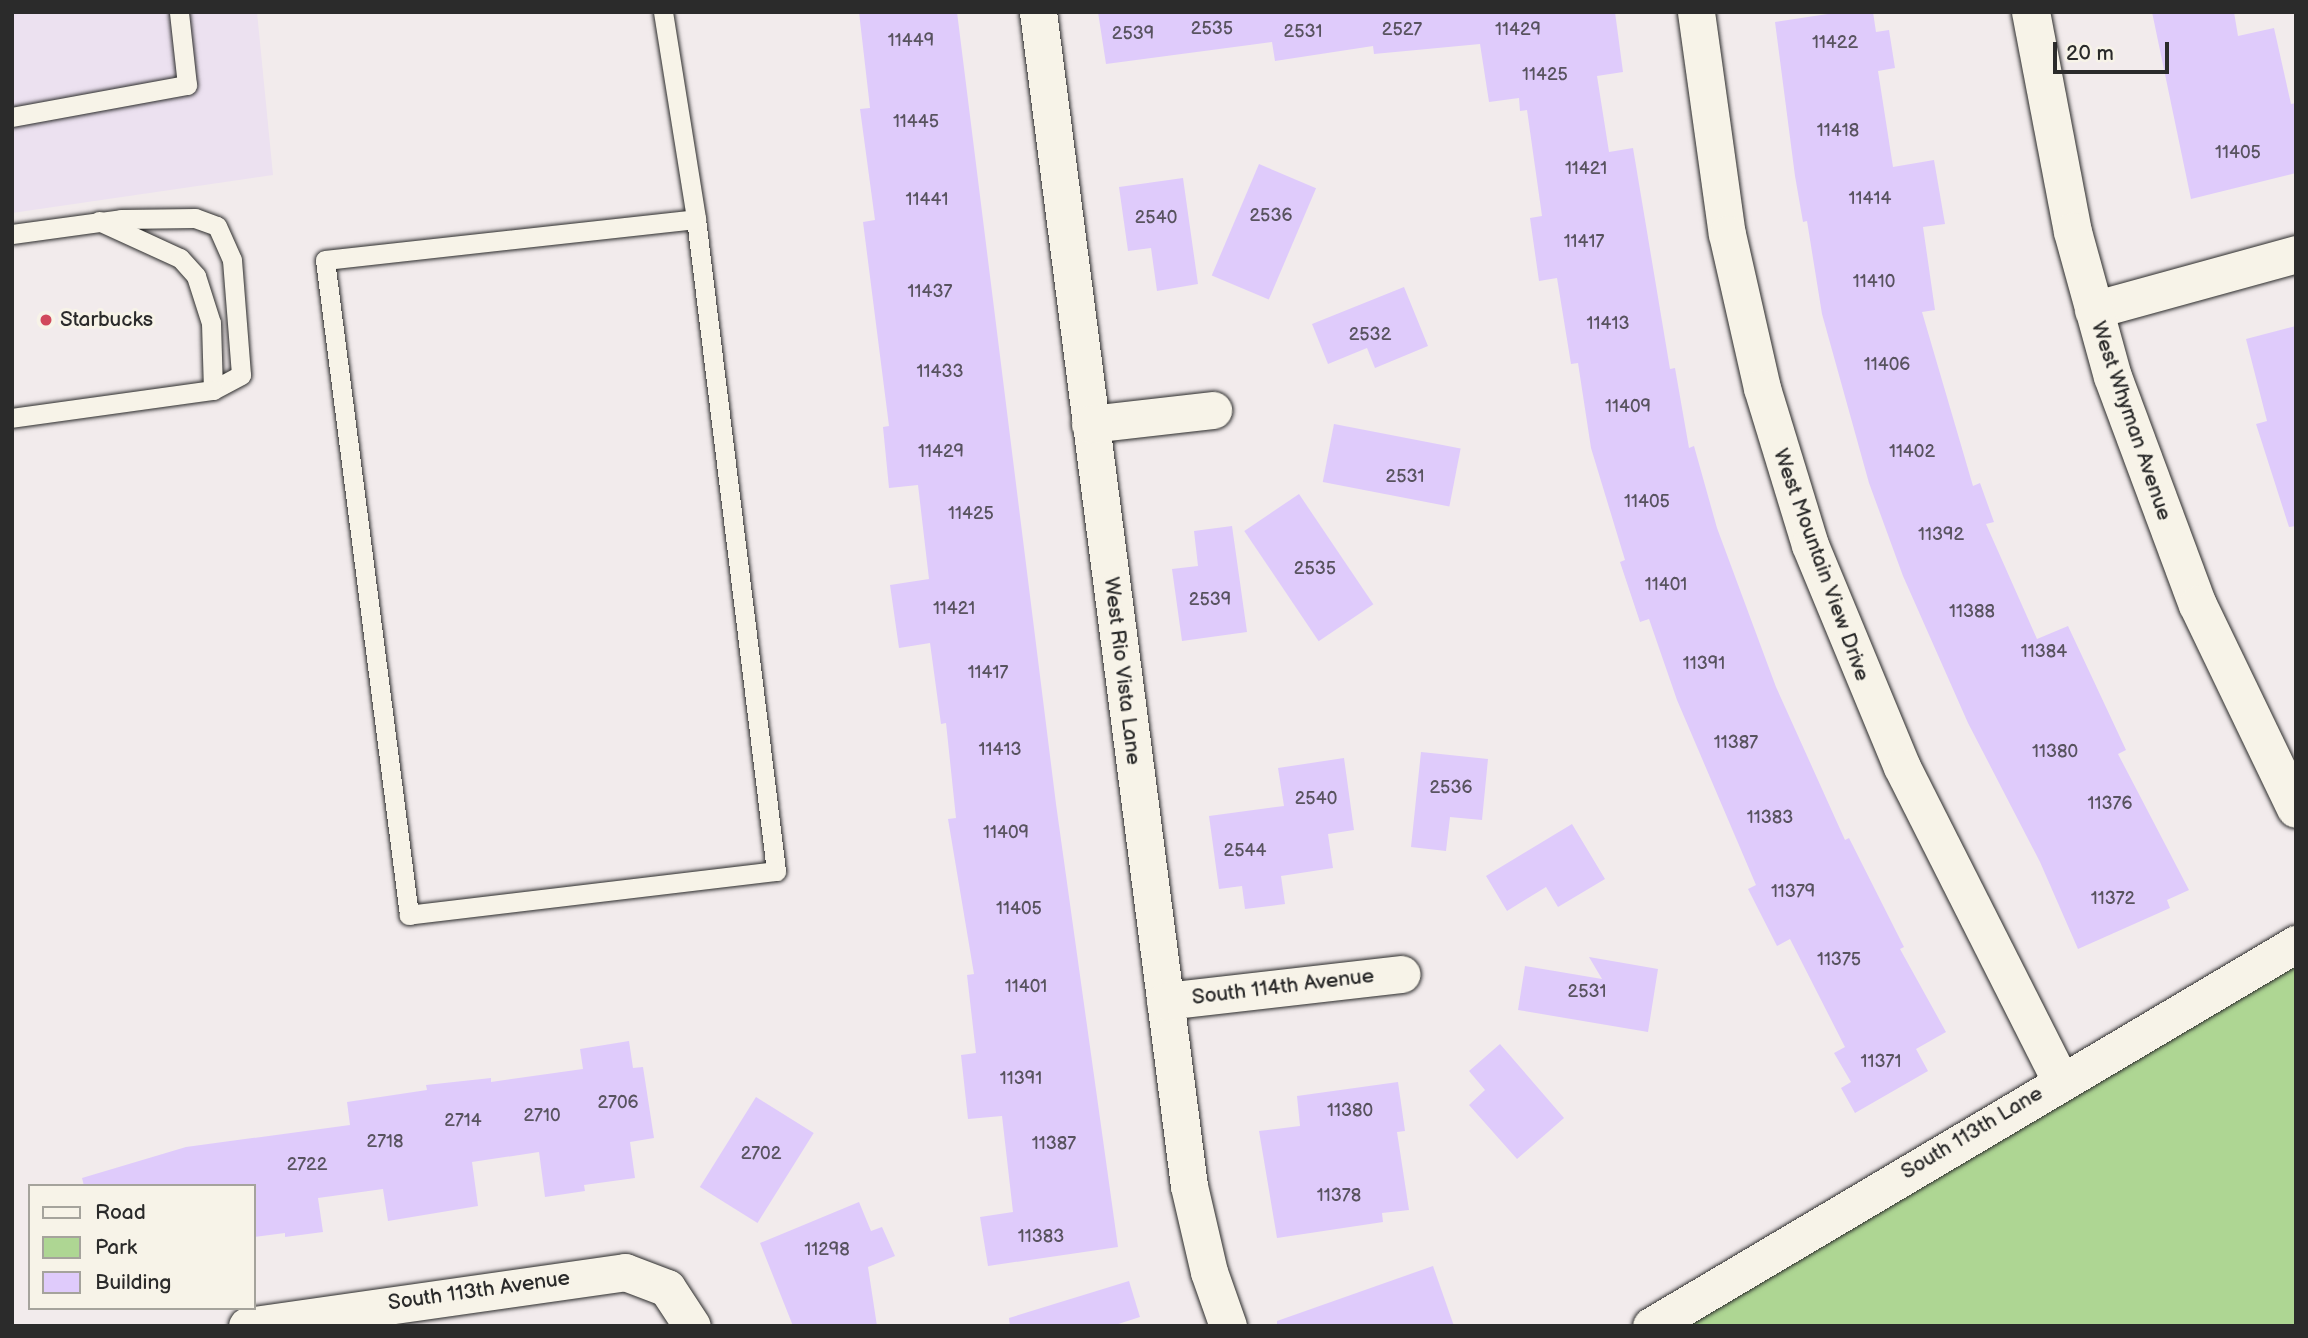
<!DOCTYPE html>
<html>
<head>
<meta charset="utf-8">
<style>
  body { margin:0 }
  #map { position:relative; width:2308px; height:1338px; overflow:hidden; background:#f2ebec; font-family:"Balsamiq Sans",sans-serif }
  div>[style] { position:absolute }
  .built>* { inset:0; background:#ece1f0 }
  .green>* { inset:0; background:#aed693 }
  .building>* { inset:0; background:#dfcbfb; transform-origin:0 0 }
  .roads { filter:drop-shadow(0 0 2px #2b2b2b) drop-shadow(0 0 2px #2b2b2b) }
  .lane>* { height:19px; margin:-9.5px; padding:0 9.5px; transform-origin:9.5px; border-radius:9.5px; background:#f7f3e8 }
  .street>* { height:37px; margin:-18.5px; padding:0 18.5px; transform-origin:18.5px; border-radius:18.5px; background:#f7f3e8 }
  .secondary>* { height:38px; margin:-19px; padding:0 19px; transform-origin:19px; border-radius:19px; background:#f7f3e8 }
  .dots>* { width:19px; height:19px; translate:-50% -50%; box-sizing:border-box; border:4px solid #f7f3e8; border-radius:50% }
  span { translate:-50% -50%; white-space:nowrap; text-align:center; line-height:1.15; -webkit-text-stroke:6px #f7f3e8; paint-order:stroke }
  .number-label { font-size:18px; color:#58535f }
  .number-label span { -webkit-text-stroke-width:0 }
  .poi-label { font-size:21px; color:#2b2b2b }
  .left { translate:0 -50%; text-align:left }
  .street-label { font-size:21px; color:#2b2b2b }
  .frame { position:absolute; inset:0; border:14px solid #2b2b2b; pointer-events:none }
  .legend { position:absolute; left:28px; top:1184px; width:228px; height:126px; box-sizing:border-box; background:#f7f3e8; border:2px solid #a5a39c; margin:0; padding:9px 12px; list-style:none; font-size:21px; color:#2b2b2b }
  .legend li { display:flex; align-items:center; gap:14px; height:35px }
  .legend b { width:35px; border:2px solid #a5a39c }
  .scale { position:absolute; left:2053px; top:42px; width:116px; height:32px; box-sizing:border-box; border:4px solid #2b2b2b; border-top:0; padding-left:9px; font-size:21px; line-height:24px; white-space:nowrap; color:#2b2b2b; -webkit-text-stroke:5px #f7f3e8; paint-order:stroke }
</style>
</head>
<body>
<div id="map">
  <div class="built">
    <div style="clip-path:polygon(12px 12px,257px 12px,273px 175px,12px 213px)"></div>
  </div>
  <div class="green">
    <div style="clip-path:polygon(2296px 944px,2296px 1326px,1651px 1326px)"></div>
  </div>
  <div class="building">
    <div style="clip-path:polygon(859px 12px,957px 12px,1056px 804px,1118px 1247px,988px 1266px,980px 1217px,1013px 1212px,1002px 1116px,968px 1119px,961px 1055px,976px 1053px,967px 975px,974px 974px,948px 819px,956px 818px,946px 723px,941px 724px,930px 643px,899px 648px,890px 585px,929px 579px,918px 485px,889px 488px,883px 427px,889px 426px,863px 222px,875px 220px,860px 109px,870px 108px)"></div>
    <div style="clip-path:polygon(1098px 12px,1615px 12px,1623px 72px,1597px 76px,1609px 152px,1633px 148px,1670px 369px,1675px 368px,1689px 448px,1694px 446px,1717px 528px,1776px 687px,1845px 840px,1849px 838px,1904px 947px,1900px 949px,1946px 1032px,1916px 1049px,1928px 1071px,1855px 1113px,1841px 1088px,1851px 1082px,1834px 1053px,1845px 1047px,1790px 939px,1777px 946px,1748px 889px,1756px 885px,1677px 700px,1649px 619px,1640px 622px,1620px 562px,1625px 560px,1591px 448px,1578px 363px,1571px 364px,1557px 278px,1539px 281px,1530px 218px,1542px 216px,1527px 110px,1520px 111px,1519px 98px,1489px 102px,1480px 44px,1374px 54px,1373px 46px,1275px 61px,1272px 42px,1106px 64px)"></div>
    <div style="clip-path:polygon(1841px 12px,1873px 12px,1876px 32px,1889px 30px,1895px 68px,1878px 71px,1893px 167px,1934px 160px,1945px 224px,1923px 227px,1935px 310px,1922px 312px,1973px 486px,1980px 483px,1994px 522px,1986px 524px,2037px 639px,2068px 626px,2126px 750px,2118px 754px,2189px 890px,2167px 900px,2170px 908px,2078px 949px,2040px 862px,1968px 723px,1903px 576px,1869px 483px,1822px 314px,1807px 221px,1803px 222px,1795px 176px,1775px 22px)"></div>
    <div style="clip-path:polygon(2152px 12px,2234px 12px,2238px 36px,2274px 28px,2291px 104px,2296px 103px,2296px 173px,2191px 199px)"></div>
    <div style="left:1259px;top:164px;width:62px;height:121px;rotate:23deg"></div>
    <div style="clip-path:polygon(1183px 178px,1198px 284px,1157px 291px,1151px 248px,1128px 251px,1119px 187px)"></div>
    <div style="clip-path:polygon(1404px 287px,1428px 346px,1375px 368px,1367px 348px,1328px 364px,1312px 324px)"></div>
    <div style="clip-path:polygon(2296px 326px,2296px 526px,2289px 527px,2256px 424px,2267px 421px,2246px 339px)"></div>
    <div style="left:1334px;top:424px;width:129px;height:59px;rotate:11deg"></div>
    <div style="left:1299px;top:494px;width:133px;height:66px;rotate:56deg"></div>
    <div style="clip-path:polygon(1232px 526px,1247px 632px,1182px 641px,1172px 569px,1198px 566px,1194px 531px)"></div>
    <div style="clip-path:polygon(1421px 752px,1488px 759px,1482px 820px,1450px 817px,1446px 851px,1411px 847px)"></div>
    <div style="clip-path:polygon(1344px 758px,1354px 830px,1328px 834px,1333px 868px,1281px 876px,1285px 904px,1245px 909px,1242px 886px,1219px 889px,1209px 816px,1284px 806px,1278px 768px)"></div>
    <div style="clip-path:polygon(1572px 824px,1605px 879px,1558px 907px,1546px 887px,1507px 911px,1486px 876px)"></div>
    <div style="clip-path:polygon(1589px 957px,1658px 969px,1648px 1032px,1518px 1010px,1525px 966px,1602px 979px)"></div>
    <div style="clip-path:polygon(629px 1041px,633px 1068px,643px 1067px,654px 1138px,630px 1142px,635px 1178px,584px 1185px,585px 1191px,545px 1197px,539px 1152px,472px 1162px,478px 1206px,388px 1221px,383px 1189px,318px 1198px,323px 1232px,285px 1237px,285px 1233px,254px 1237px,254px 1186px,84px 1186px,82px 1178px,186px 1147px,350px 1125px,347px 1102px,427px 1090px,426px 1085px,491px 1078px,491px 1082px,583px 1069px,580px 1049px)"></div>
    <div style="clip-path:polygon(1500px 1044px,1564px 1118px,1517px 1159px,1469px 1105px,1485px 1090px,1469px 1071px)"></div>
    <div style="clip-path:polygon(1398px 1082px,1405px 1131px,1397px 1132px,1409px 1210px,1382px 1213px,1383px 1222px,1277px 1238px,1259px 1131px,1300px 1126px,1297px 1096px)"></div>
    <div style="left:756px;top:1097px;width:68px;height:106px;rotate:32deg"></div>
    <div style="clip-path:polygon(859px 1202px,871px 1231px,882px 1227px,895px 1256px,868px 1267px,877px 1326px,793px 1326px,760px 1243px)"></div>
    <div style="clip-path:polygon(1433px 1266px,1454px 1326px,1277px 1326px,1277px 1321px)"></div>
    <div style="clip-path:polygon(1129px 1281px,1140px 1317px,1112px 1326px,1010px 1326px,1009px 1318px)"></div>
  </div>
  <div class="roads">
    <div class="lane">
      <div style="left:663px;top:12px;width:210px;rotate:80.9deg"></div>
      <div style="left:696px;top:219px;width:657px;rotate:83deg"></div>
      <div style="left:776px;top:871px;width:370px;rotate:173.2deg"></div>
      <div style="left:409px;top:915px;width:660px;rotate:-97.31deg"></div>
      <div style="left:325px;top:260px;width:373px;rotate:-6.3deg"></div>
      <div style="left:12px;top:117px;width:178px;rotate:-10.4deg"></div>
      <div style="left:187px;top:85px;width:73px;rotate:-96.3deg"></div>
      <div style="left:99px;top:221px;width:89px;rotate:24.6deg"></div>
      <div style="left:180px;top:258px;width:24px;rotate:48deg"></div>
      <div style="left:196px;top:276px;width:49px;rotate:72.3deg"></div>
      <div style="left:211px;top:323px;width:67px;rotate:88.3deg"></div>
      <div style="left:12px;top:234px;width:110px;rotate:-7.8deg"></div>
      <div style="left:121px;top:219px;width:74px;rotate:-0.8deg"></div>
      <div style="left:195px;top:218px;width:23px;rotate:20deg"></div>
      <div style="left:217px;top:226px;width:37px;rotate:66deg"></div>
      <div style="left:232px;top:260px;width:115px;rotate:85.5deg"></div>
      <div style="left:241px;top:375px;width:32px;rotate:152deg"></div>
      <div style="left:213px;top:390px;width:203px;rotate:172.1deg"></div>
    </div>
    <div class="street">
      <div style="left:1038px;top:12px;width:1184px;rotate:82.67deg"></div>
      <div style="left:1189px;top:1186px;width:88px;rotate:76.9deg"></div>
      <div style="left:1209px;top:1272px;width:57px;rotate:70.6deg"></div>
      <div style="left:1696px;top:12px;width:224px;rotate:82.1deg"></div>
      <div style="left:1727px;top:234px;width:158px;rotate:77.2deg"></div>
      <div style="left:1762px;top:388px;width:164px;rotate:73deg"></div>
      <div style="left:1810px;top:545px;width:240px;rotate:67.5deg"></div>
      <div style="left:1902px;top:767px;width:351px;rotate:63.2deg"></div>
      <div style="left:2093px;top:310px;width:211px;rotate:-15.4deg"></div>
      <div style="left:1090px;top:424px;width:124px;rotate:-6.5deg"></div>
      <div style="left:1165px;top:1001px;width:238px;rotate:-6.5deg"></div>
      <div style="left:247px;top:1326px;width:382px;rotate:-8.1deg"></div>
      <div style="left:625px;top:1272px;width:45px;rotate:20.9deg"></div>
      <div style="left:667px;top:1288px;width:45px;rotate:56.7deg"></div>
      <div style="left:1651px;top:1326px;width:750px;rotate:-30.64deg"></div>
    </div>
    <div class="secondary">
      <div style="left:2031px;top:12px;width:224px;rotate:79.2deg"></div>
      <div style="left:2073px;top:232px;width:150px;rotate:74.6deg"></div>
      <div style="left:2113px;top:377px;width:243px;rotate:69.6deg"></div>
      <div style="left:2198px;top:605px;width:226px;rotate:64.3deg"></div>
    </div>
  </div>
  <div class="dots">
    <div style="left:46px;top:320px;background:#d1495b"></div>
  </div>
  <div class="number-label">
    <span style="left:1212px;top:29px">2535</span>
    <span style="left:1402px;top:30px">2527</span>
    <span style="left:1518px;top:30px">11429</span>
    <span style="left:1303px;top:32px">2531</span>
    <span style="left:1133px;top:34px">2539</span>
    <span style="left:911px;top:41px">11449</span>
    <span style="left:1835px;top:43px">11422</span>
    <span style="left:1545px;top:75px">11425</span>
    <span style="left:916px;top:122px">11445</span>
    <span style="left:1838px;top:131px">11418</span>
    <span style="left:2238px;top:153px">11405</span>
    <span style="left:1586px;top:169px">11421</span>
    <span style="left:1870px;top:199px">11414</span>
    <span style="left:927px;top:200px">11441</span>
    <span style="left:1271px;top:216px">2536</span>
    <span style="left:1156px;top:218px">2540</span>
    <span style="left:1584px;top:242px">11417</span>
    <span style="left:1874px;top:282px">11410</span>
    <span style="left:930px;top:292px">11437</span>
    <span style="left:1608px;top:324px">11413</span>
    <span style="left:1370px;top:335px">2532</span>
    <span style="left:1887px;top:365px">11406</span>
    <span style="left:940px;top:372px">11433</span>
    <span style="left:1628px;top:407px">11409</span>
    <span style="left:941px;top:452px">11429</span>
    <span style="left:1912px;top:452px">11402</span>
    <span style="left:1405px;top:477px">2531</span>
    <span style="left:1647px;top:502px">11405</span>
    <span style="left:971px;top:514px">11425</span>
    <span style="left:1941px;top:535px">11392</span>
    <span style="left:1315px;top:569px">2535</span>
    <span style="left:1666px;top:585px">11401</span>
    <span style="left:1210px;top:600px">2539</span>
    <span style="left:954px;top:609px">11421</span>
    <span style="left:1972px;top:612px">11388</span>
    <span style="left:2044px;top:652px">11384</span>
    <span style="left:1704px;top:664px">11391</span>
    <span style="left:988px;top:673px">11417</span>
    <span style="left:1736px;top:743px">11387</span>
    <span style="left:1000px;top:750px">11413</span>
    <span style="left:2055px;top:752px">11380</span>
    <span style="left:1451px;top:788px">2536</span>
    <span style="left:1316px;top:799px">2540</span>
    <span style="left:2110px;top:804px">11376</span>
    <span style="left:1770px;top:818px">11383</span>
    <span style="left:1006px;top:833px">11409</span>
    <span style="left:1245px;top:851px">2544</span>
    <span style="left:1793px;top:892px">11379</span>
    <span style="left:2113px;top:899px">11372</span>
    <span style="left:1019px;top:909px">11405</span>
    <span style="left:1839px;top:960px">11375</span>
    <span style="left:1026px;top:987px">11401</span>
    <span style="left:1587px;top:992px">2531</span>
    <span style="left:1881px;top:1062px">11371</span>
    <span style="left:1021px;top:1079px">11391</span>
    <span style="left:618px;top:1103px">2706</span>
    <span style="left:1350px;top:1111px">11380</span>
    <span style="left:542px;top:1116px">2710</span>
    <span style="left:463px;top:1121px">2714</span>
    <span style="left:385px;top:1142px">2718</span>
    <span style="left:1054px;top:1144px">11387</span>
    <span style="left:761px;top:1154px">2702</span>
    <span style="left:307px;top:1165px">2722</span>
    <span style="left:1339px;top:1196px">11378</span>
    <span style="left:1041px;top:1237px">11383</span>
    <span style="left:827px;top:1250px">11298</span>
  </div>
  <div class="poi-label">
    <span class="left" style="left:60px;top:320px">Starbucks</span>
  </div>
  <div class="street-label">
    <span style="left:2131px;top:421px;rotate:71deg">West Whyman Avenue</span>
    <span style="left:1821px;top:565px;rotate:70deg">West Mountain View Drive</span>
    <span style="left:1122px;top:671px;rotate:83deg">West Rio Vista Lane</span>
    <span style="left:1283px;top:987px;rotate:-7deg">South 114th Avenue</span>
    <span style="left:1972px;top:1133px;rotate:-31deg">South 113th Lane</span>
    <span style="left:479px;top:1291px;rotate:-8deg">South 113th Avenue</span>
  </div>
  <div class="frame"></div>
  <ul class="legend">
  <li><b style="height:9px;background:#f7f3e8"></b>Road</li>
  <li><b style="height:19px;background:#aed693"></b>Park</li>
  <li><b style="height:19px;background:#dfcbfb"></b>Building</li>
  </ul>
  <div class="scale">20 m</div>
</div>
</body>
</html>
